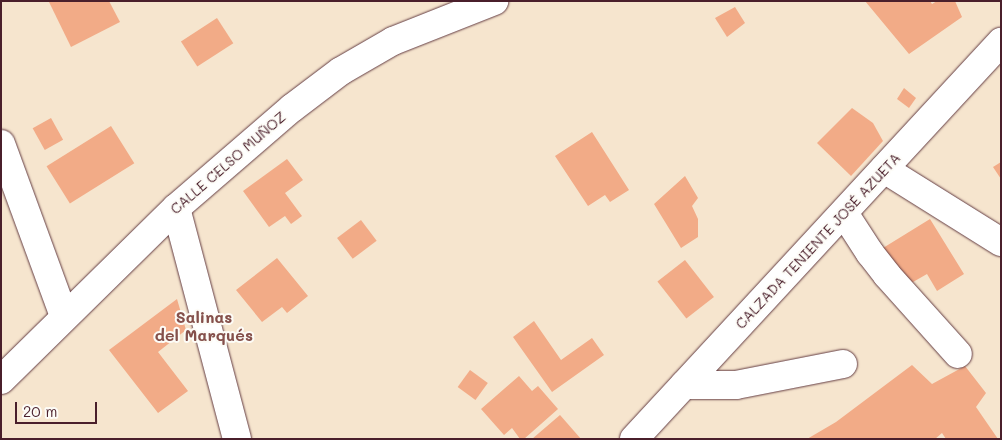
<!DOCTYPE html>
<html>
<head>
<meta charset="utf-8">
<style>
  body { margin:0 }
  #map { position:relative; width:1002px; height:440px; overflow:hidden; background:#f6e5ce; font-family:Mali,sans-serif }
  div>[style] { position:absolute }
  .building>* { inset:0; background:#f2ab87; transform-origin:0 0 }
  .roads { filter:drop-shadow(0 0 1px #643d43) drop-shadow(0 0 1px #643d43) }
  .minor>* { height:28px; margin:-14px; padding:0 14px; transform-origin:14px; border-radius:14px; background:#fff }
  .major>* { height:28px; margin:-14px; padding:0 14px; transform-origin:14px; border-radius:14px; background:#fff }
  span { translate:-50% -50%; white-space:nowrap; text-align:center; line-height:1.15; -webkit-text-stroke:4px #fdfcf7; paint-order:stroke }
  .street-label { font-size:14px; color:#4a1f2b }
  .quarter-label { font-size:16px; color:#85504b; font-weight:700 }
  .frame { position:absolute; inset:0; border:2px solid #4a1f2b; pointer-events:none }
  .scale { position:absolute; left:15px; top:402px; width:82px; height:22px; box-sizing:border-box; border:2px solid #4a1f2b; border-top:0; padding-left:6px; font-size:15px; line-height:18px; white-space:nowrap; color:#4a1f2b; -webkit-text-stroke:4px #fdfcf7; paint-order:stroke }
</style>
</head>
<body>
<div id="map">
  <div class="building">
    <div style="clip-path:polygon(50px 1px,109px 1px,120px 22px,71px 47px,49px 2px)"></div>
    <div style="clip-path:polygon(865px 1px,930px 1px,932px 4px,937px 1px,955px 1px,962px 17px,909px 54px)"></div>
    <div style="clip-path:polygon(735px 7px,745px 23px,727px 37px,715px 18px)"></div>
    <div style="left:217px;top:18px;width:30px;height:43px;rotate:57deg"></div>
    <div style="clip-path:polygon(904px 88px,916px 98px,909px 108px,897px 99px)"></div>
    <div style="clip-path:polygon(852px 108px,873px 123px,883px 141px,851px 176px,817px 143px)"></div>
    <div style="left:51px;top:118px;width:25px;height:21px;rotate:61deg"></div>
    <div style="left:111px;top:126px;width:44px;height:76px;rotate:58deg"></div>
    <div style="clip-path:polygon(592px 132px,629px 190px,610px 202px,605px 195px,588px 206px,555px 156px)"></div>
    <div style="clip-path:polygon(287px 159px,303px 180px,285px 193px,302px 216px,291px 224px,285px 216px,269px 227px,243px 191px)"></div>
    <div style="clip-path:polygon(1001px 162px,1001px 179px,993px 167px)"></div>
    <div style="clip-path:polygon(685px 176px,698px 198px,692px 206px,698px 219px,698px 237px,681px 248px,654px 204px)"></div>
    <div style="clip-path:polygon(930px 219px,964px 274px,937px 291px,927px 274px,906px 286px,883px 248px)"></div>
    <div style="left:361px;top:220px;width:26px;height:30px;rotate:53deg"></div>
    <div style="clip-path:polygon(277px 258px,308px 296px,287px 313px,282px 307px,262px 322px,236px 290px)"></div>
    <div style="left:685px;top:260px;width:47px;height:35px;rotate:52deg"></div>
    <div style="clip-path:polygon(177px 299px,186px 330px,158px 352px,188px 391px,158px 413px,109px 350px)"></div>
    <div style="clip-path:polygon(534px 321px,561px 360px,592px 338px,604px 355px,552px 392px,513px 337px)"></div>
    <div style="clip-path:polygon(912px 365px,932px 384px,965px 366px,986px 393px,976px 407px,998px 439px,946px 439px,942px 433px,935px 439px,807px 439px,836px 422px)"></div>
    <div style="left:470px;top:370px;width:22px;height:21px;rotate:36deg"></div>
    <div style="clip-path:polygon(519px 376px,532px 391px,538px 386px,558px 409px,524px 439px,520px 439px,512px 428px,504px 435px,481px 409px)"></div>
    <div style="clip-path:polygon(560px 415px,581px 439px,532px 439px)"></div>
  </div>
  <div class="roads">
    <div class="minor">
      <div style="left:1px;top:144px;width:183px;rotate:69.9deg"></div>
      <div style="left:884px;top:169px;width:138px;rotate:32deg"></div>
      <div style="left:176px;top:208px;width:239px;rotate:75.2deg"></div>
      <div style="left:844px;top:213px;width:48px;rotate:57deg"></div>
      <div style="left:870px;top:253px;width:28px;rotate:52deg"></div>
      <div style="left:887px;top:275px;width:106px;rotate:48.1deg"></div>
      <div style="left:1px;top:380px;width:245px;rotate:-44.5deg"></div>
      <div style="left:176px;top:208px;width:153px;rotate:-40.8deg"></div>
      <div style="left:292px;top:108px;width:61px;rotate:-37.1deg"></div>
      <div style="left:341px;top:71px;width:60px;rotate:-30deg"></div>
      <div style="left:393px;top:41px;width:109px;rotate:-21.6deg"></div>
      <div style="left:684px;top:385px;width:52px"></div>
      <div style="left:736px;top:385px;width:109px;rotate:-11.1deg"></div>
    </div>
    <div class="major">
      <div style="left:634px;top:439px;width:541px;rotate:-47.25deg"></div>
    </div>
  </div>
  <div class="street-label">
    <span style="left:228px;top:163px;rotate:-41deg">CALLE CELSO MUÑOZ</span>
    <span style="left:818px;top:241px;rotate:-47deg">CALZADA TENIENTE JOSÉ AZUETA</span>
  </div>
  <div class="quarter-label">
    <span style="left:204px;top:326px">Salinas<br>del Marqués</span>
  </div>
  <div class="frame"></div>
  <div class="scale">20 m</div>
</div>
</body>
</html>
